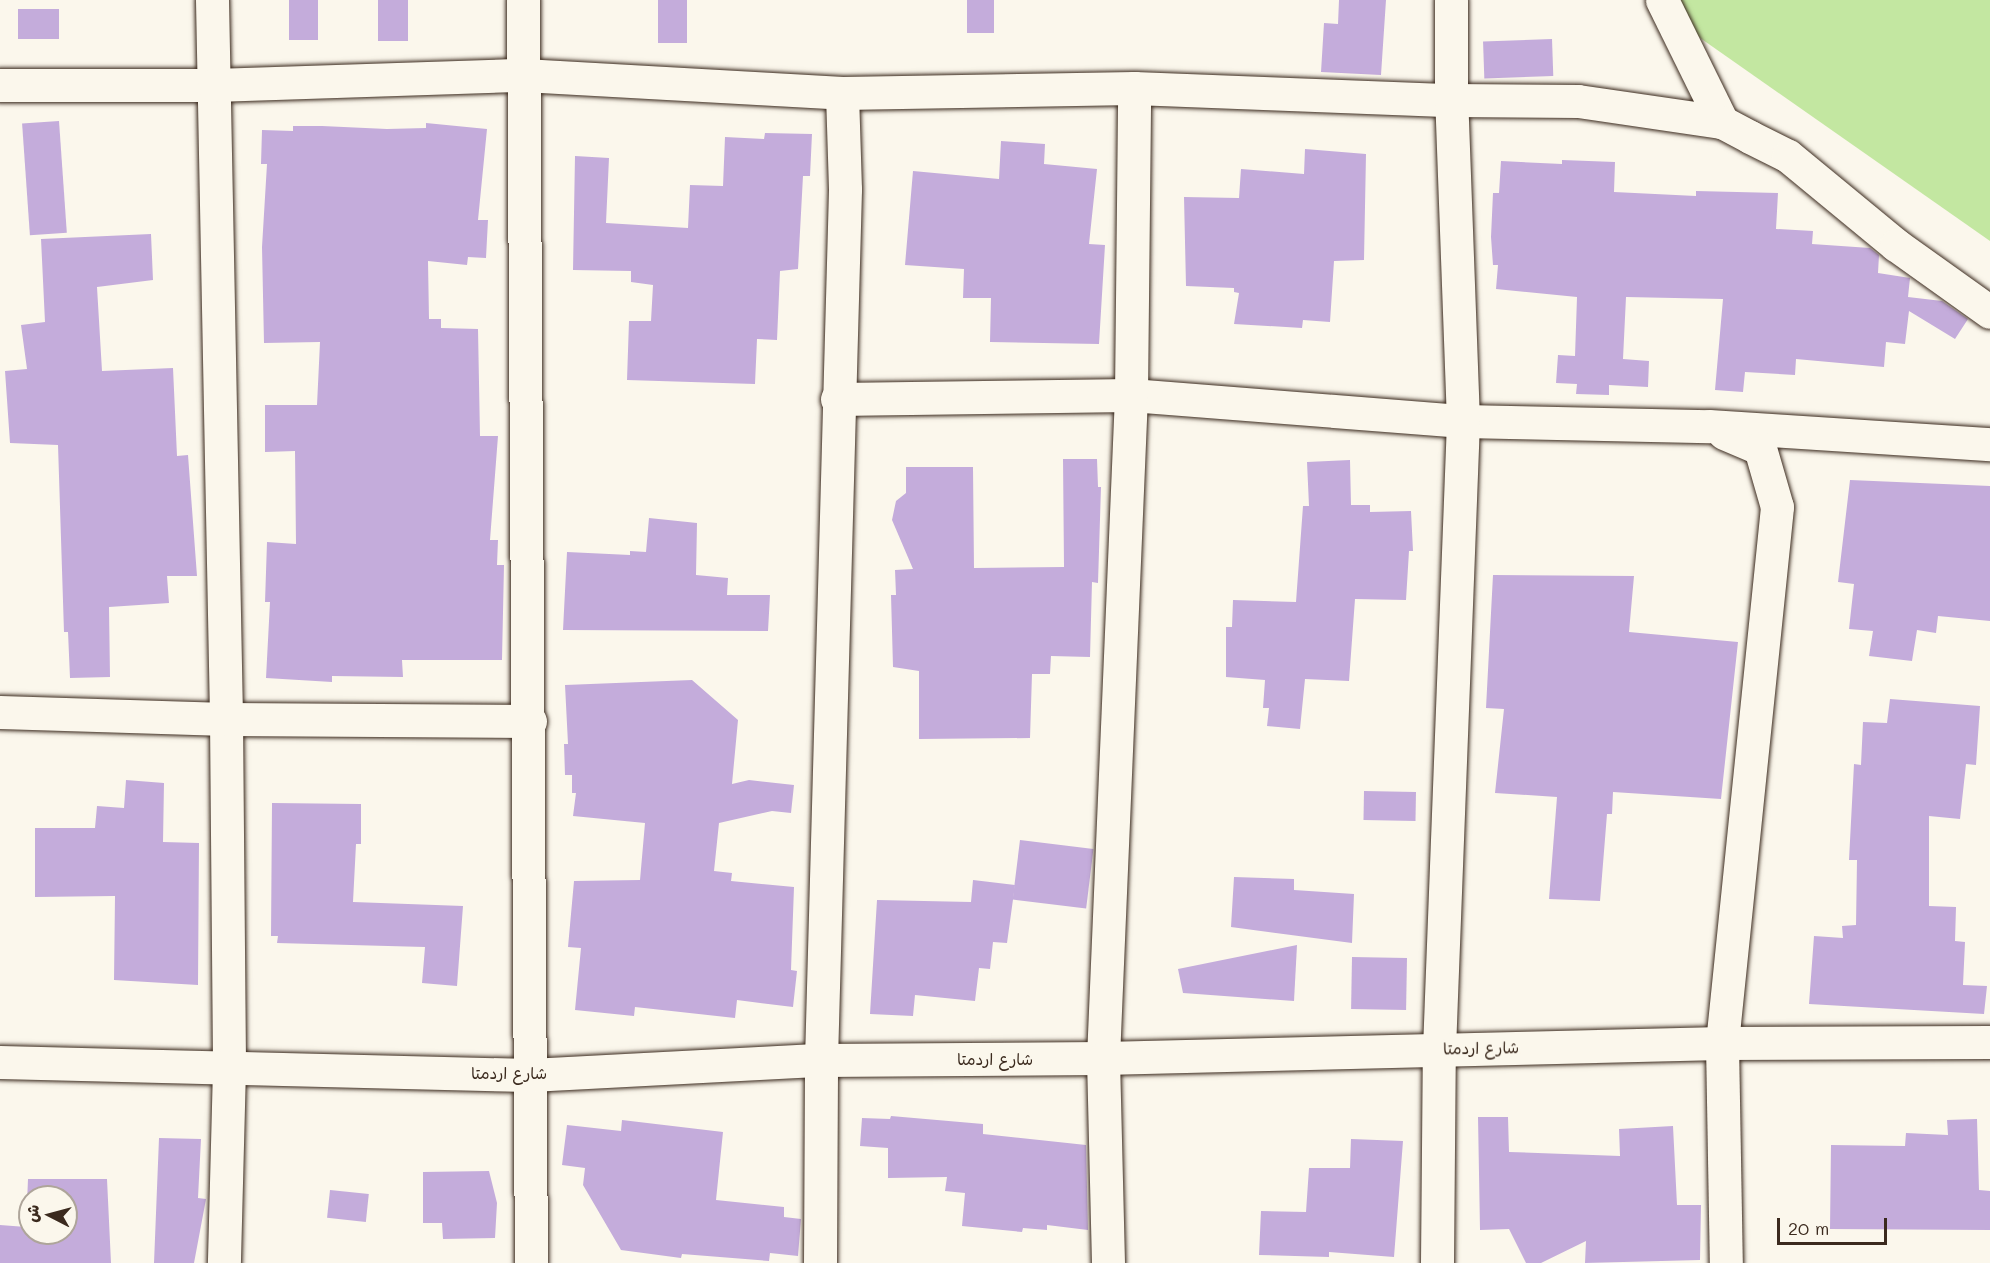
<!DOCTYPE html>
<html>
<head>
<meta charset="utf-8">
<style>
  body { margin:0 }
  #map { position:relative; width:1990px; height:1263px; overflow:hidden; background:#fbf7ec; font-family:Mali,"Playpen Sans Arabic",sans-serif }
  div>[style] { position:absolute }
  .green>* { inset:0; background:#c3e7a1 }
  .building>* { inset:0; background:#c4acdb; transform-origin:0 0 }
  .roads { filter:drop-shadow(0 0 2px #3b2a1e) drop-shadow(0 0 2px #3b2a1e) }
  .minor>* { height:33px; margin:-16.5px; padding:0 16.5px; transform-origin:16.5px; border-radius:16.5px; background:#fbf7ec }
  .major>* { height:33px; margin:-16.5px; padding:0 16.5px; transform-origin:16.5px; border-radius:16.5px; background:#fbf7ec }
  span { translate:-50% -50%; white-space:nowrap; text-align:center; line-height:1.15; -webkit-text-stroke:4.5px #fbf7ec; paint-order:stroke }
  .street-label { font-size:16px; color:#3b2a1e }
  .north { position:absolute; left:18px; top:1185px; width:60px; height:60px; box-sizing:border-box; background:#fbf7ec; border:2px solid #aea59a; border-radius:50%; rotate:276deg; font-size:16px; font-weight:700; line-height:24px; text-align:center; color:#3b2a1e }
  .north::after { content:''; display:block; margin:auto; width:21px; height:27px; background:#3b2a1e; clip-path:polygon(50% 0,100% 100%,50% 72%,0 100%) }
  .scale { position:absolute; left:1777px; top:1218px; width:110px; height:27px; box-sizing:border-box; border:3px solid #3b2a1e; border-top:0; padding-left:8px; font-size:18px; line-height:21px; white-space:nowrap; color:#3b2a1e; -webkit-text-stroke:4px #fbf7ec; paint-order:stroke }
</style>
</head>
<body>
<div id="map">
  <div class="green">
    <div style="clip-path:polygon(1646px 0,1990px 0,1990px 241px)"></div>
  </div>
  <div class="building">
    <div style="left:289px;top:0;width:29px;height:40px"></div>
    <div style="left:378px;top:0;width:30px;height:41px"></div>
    <div style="left:658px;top:0;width:29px;height:43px"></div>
    <div style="left:967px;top:0;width:27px;height:33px"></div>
    <div style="clip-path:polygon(1339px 0,1386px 0,1381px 75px,1321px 72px,1324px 23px,1338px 24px)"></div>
    <div style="left:18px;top:9px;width:41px;height:30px"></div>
    <div style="left:1552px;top:39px;width:37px;height:69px;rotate:88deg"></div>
    <div style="left:59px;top:121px;width:112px;height:37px;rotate:86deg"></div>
    <div style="clip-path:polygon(426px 123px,487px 129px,478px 220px,488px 220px,486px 258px,468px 257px,467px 265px,428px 261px,429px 319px,441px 319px,441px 328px,478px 329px,480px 436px,498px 436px,490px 540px,498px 540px,497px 565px,504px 565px,502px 660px,402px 660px,403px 677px,332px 676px,332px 682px,266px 678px,270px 602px,265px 602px,267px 542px,296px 544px,295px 451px,265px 452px,265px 405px,317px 405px,320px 342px,264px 343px,262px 247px,267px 164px,261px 164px,262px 130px,293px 131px,293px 126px,322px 126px,387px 129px,426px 128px)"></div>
    <div style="clip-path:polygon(765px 133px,812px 134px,810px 176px,803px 176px,798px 269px,780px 271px,777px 340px,757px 339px,755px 384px,627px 380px,629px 321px,651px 321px,653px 285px,631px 282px,631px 271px,573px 270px,575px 156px,609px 158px,606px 223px,688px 228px,690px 185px,723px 186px,725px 137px,764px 139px)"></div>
    <div style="clip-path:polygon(1001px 141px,1045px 144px,1044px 164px,1097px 169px,1089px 244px,1105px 245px,1099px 344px,990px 342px,991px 298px,963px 298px,964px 269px,905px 265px,913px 171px,999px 179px)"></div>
    <div style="clip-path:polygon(1305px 149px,1366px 154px,1364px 260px,1334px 261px,1330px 322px,1303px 320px,1302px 328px,1234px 324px,1239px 293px,1234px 292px,1234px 288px,1186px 286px,1184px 197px,1239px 198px,1241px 169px,1304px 174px)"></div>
    <div style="clip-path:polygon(1562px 160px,1615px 162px,1614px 192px,1696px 196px,1696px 191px,1778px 193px,1776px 229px,1813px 231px,1812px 244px,1870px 248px,1879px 255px,1878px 273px,1910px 278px,1908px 297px,1942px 301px,1968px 319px,1955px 339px,1909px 311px,1905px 344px,1886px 342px,1884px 367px,1796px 359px,1795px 375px,1745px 372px,1743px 392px,1715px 390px,1723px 299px,1626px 297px,1623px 359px,1649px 361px,1648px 387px,1609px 385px,1609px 395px,1576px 394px,1577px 384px,1556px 383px,1558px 355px,1575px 356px,1577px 297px,1496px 289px,1498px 265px,1493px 265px,1491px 237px,1493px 193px,1499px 193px,1501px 161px,1562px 164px)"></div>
    <div style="clip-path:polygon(151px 234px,153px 280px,97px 287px,102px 371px,173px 368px,177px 456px,188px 455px,197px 576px,167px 576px,169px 603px,109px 607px,110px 677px,70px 678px,68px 632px,64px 632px,58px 445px,10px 443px,5px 371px,27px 369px,21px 325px,45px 322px,41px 239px)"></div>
    <div style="clip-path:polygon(1063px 459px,1097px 459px,1098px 487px,1101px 487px,1098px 583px,1092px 582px,1090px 657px,1051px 656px,1050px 674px,1032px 674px,1030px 738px,919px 739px,919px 671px,893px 667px,891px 595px,896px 595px,895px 570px,913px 569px,892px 520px,896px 501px,906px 493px,906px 467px,973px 467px,974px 568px,1064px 567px)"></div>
    <div style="clip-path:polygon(1350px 460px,1351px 505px,1370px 505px,1370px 512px,1411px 511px,1413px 551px,1409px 551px,1406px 600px,1355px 599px,1349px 681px,1305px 679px,1300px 729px,1267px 726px,1269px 708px,1263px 708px,1265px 680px,1226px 677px,1226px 627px,1232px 627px,1233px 600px,1296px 602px,1303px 506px,1309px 506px,1307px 462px)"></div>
    <div style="clip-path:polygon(1850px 480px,1990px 486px,1990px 621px,1938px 616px,1936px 633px,1917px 630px,1912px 661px,1869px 656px,1873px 631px,1849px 629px,1854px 584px,1838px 582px)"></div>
    <div style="clip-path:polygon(649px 518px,697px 523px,696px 575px,728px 578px,727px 595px,770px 595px,768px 631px,563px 630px,567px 552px,630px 555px,630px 551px,646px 552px)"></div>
    <div style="clip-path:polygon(1493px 575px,1634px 576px,1629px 632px,1738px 642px,1721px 799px,1613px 792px,1612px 814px,1607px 814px,1600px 901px,1549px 899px,1557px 797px,1495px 793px,1504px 709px,1486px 708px)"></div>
    <div style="clip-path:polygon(692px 680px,738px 720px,732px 784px,749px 780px,794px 785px,791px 813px,772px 811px,719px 823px,714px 871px,732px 873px,731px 881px,794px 887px,791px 970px,797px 971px,793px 1007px,737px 1000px,735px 1018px,635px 1007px,634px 1016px,575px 1010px,581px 948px,568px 947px,574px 881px,640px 880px,645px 823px,573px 816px,576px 793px,572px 793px,572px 775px,565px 775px,564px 744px,568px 744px,565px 685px)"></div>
    <div style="clip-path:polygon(1890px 699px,1980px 706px,1976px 765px,1966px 764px,1960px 819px,1929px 816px,1929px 906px,1956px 907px,1955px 941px,1965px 942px,1963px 985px,1987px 986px,1984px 1014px,1809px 1004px,1814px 936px,1843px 938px,1842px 926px,1856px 925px,1857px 860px,1849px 860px,1854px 764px,1861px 765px,1863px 722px,1887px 723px)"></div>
    <div style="clip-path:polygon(126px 780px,164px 783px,163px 842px,199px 843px,198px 985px,114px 980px,115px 896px,35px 897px,35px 828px,95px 828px,97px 806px,124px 808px)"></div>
    <div style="left:1364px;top:791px;width:52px;height:29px;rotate:1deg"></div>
    <div style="clip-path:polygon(272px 803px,361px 804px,361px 844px,356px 844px,353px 902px,463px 906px,457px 986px,422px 983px,425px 947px,277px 943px,278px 936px,271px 936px)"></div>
    <div style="left:1020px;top:840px;width:74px;height:60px;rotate:7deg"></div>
    <div style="clip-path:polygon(1234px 877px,1294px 879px,1294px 890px,1354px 894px,1352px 943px,1231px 927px)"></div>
    <div style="clip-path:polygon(973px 880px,1015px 885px,1007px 943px,993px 942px,990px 969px,979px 968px,975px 1001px,915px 995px,913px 1016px,870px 1014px,877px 900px,971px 902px)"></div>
    <div style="clip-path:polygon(1297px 945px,1294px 1001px,1183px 993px,1178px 969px)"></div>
    <div style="left:1352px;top:957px;width:55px;height:52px;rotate:1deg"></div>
    <div style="clip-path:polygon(891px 1116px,983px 1124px,983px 1134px,1086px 1145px,1088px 1230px,1047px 1225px,1047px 1230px,1023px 1228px,1022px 1232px,962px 1226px,965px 1193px,945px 1191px,947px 1177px,888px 1178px,888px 1148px,860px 1146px,862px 1118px,890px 1119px)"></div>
    <div style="clip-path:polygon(1478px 1117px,1508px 1117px,1509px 1152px,1620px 1156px,1619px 1129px,1673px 1126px,1677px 1205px,1701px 1205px,1700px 1260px,1585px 1263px,1586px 1241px,1541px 1263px,1526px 1263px,1509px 1229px,1480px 1230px)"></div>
    <div style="clip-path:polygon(1977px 1119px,1979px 1190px,1990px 1191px,1990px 1230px,1830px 1229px,1831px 1145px,1905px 1146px,1906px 1133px,1948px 1135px,1947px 1120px)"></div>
    <div style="clip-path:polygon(622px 1120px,723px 1132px,716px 1200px,784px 1207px,784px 1217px,801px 1219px,798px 1256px,770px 1253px,769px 1261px,682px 1254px,681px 1258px,621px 1250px,583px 1185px,585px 1168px,562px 1165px,567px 1125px,621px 1131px)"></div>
    <div style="clip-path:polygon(159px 1138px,201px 1139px,198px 1198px,206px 1199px,194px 1263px,154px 1263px)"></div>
    <div style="clip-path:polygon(1351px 1139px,1403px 1141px,1394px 1257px,1329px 1252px,1329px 1257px,1259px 1255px,1261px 1211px,1306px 1212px,1309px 1168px,1350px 1168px)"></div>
    <div style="clip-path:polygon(489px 1171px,497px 1203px,495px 1238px,443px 1239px,442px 1223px,423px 1223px,423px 1172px)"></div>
    <div style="clip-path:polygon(evenodd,28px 1179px,107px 1179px,111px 1263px,0 1263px,0 1225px,26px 1227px,28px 1179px,30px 1197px,66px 1197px,66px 1233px,30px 1233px,30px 1197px)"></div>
    <div style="left:330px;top:1190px;width:39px;height:28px;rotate:6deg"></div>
  </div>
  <div class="roads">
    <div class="minor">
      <div style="left:212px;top:0;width:719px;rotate:88.88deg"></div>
      <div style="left:226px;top:719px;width:349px;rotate:89.5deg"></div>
      <div style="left:229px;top:1068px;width:195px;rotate:91.5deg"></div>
      <div style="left:523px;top:0;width:1263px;rotate:89.64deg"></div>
      <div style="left:1662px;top:0;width:136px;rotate:63.8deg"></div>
      <div style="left:0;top:85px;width:214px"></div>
      <div style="left:214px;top:85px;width:309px;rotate:-1.9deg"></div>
      <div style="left:523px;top:75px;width:320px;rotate:3.2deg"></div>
      <div style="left:842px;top:93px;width:292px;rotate:-1deg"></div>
      <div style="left:1134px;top:88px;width:317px;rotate:2.2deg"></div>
      <div style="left:1451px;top:100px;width:127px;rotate:0.5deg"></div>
      <div style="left:1578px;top:101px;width:146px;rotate:8.3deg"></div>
      <div style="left:1722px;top:122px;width:32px;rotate:28deg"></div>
      <div style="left:1750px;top:137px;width:42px;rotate:26.6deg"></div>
      <div style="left:1788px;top:156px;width:140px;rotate:39.5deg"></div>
      <div style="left:1896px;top:245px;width:115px;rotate:35.5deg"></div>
      <div style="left:837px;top:399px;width:294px;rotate:-0.8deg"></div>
      <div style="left:1131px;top:395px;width:333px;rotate:4.5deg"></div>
      <div style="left:1463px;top:421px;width:246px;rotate:1.2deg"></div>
      <div style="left:1709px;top:426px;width:282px;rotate:3.7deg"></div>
      <div style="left:1724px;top:433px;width:39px;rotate:23deg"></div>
      <div style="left:1760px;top:448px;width:61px;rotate:73.9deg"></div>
      <div style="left:1777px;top:507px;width:539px;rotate:95.86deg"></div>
      <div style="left:1722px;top:1043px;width:220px;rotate:89deg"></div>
      <div style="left:0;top:712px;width:226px;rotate:1.8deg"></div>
      <div style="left:226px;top:719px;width:304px;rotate:0.4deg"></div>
      <div style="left:820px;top:1263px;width:203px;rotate:-89.7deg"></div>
      <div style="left:821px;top:1060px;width:871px;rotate:-88.42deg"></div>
      <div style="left:845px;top:189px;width:96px;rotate:-91.8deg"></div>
      <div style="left:1108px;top:1263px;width:205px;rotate:-91.4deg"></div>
      <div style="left:1103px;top:1058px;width:664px;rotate:-87.58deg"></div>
      <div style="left:1131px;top:395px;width:307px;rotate:-89.4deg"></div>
      <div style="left:1437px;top:1263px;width:214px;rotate:-89.5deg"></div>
      <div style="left:1439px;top:1049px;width:628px;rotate:-87.81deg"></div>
      <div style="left:1463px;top:421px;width:321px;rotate:-92.1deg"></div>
      <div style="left:1451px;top:100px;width:100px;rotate:-90deg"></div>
    </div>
    <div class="major">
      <div style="left:0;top:1062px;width:530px;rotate:1.41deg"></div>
      <div style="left:530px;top:1075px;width:291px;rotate:-3deg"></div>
      <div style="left:821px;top:1060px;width:282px;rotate:-0.4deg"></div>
      <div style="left:1103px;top:1058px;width:619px;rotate:-1.39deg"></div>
      <div style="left:1722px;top:1043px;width:268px;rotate:-0.2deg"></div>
    </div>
  </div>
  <div class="street-label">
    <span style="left:1481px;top:1048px;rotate:-1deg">شارع اردمتا</span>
    <span style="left:995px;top:1059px">شارع اردمتا</span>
    <span style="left:509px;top:1073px">شارع اردمتا</span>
  </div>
  <div class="north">ش</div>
  <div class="scale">20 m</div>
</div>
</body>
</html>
